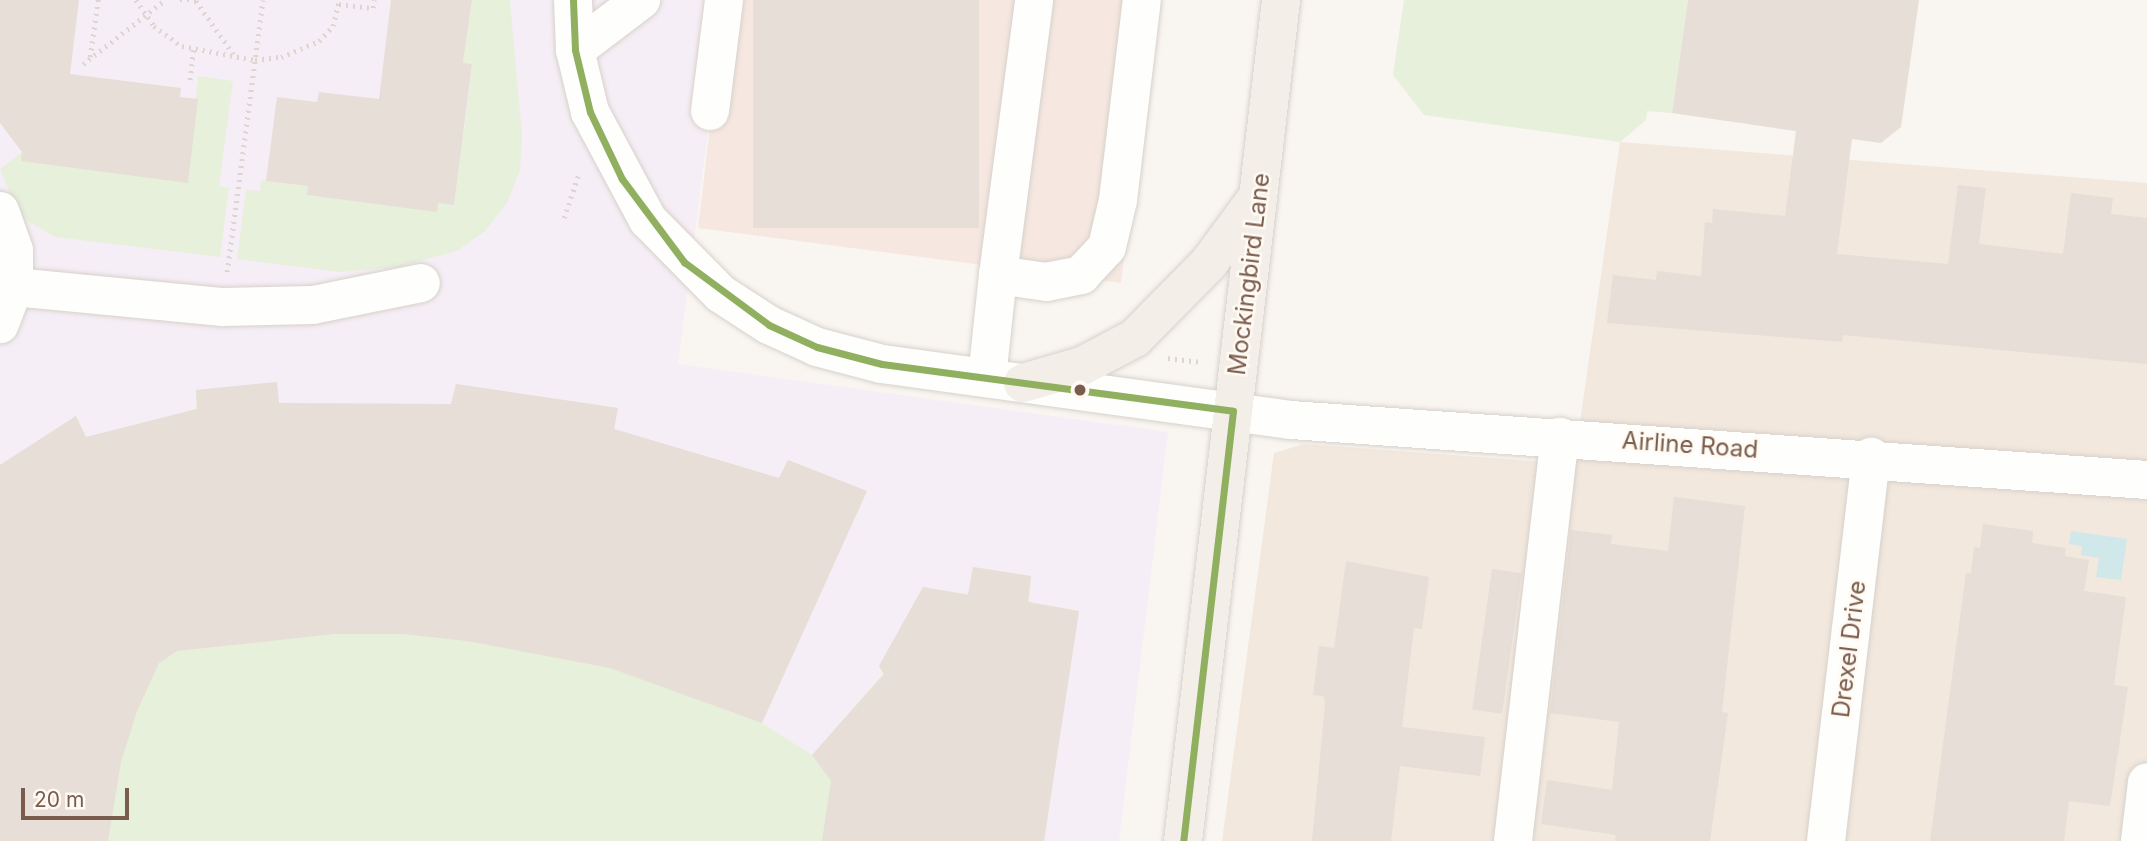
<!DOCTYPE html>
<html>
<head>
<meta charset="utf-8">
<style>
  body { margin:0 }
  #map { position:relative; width:2147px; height:841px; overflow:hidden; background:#f9f5f0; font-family:Inter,sans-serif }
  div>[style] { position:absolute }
  .residential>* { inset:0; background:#f2e8de }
  .commercial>* { inset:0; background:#f6e8e1 }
  .education>* { inset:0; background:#f6eef6 }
  .green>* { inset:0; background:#e7f0db }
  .water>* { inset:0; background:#d0e8ea }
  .building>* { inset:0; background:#e6ded7; transform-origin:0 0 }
  .path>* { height:4.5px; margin-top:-2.25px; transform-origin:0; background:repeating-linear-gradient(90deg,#dcd5d0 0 2px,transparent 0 7px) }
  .roads { filter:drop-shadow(0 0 2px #d7d1cb) drop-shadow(0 0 2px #d7d1cb) }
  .minor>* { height:38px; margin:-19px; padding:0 19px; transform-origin:19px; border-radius:19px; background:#fefefd }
  .major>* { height:38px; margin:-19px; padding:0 19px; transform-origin:19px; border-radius:19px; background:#f3eee8 }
  .bus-1>* { height:7px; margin:-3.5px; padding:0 3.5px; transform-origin:3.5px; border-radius:3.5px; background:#90b060 }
  .dots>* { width:19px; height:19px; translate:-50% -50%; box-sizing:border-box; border:4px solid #fffaf3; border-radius:50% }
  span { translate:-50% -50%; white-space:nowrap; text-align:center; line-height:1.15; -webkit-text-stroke:5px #fffaf3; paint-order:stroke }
  .street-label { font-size:24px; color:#7a5c4d }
  .scale { position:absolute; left:21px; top:788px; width:108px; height:32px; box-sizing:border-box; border:4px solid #7a5c4d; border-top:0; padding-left:9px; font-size:21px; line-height:24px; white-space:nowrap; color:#7a5c4d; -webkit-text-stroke:5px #fffaf3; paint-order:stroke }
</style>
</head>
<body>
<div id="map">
  <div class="residential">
    <div style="clip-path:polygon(1620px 142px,2147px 183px,2147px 841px,1222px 841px,1274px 453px,1304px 444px,1574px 464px)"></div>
  </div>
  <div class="commercial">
    <div style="clip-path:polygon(725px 0,1155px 0,1121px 283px,698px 228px)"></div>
  </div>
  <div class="education">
    <div style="clip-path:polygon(0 0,725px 0,678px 364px,1168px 432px,1119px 841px,0 841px)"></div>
  </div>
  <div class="green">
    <div style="clip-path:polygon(472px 0,510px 0,522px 135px,520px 170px,507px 203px,485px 231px,457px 251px,397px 267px,340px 272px,237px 259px,246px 190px,260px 191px,261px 180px,308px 186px,308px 195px,436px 211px,438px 203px,454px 205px,459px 163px,455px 132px,464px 133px,472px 64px,463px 63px)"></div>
    <div style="clip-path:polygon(1404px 0,1688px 0,1672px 113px,1647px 111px,1646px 120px,1620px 142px,1424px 115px,1393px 75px)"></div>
    <div style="clip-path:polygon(198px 76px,233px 81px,219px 186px,229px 188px,220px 257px,55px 237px,19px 216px,0 169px,22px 152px,188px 182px)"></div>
    <div style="clip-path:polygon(277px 382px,279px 403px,451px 404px,456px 384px,618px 408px,614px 429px,779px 478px,788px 460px,867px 491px,762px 723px,812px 755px,883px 674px,879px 666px,923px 587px,968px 594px,973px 567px,1031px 576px,1029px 602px,1079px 611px,1044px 841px,0 841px,0 465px,76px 416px,86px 437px,196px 409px,196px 390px)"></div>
  </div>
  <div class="water">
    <div style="clip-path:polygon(2071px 531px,2127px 539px,2121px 580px,2096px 577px,2099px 558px,2081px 555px,2082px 546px,2069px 544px)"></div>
  </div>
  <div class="building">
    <div style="clip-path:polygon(0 0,79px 0,70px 74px,181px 88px,180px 97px,198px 99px,188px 183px,21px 161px,22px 152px,0 123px)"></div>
    <div style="clip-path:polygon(391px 0,472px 0,463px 63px,472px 64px,454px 205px,438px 203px,437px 212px,307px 195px,308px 186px,266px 181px,277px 97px,317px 102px,319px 92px,379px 99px)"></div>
    <div style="left:753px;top:0;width:226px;height:228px"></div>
    <div style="clip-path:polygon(1688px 0,1919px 0,1901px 127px,1881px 143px,1852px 139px,1837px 254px,1948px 264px,1958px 185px,1986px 188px,1979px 244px,2063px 254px,2071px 193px,2113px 198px,2111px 214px,2147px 218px,2147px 364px,1843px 335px,1842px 342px,1607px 323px,1613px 275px,1656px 280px,1657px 271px,1701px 276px,1705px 222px,1712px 223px,1713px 209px,1785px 216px,1796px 131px,1672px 113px)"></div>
    <div style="clip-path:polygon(277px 382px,279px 403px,451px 404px,456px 384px,618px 408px,614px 429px,779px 478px,788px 460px,867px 491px,762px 723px,610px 668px,467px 641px,403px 634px,334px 634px,177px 651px,159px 663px,137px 711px,121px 762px,108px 841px,0 841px,0 465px,76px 416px,86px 437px,197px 409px,196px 390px)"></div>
    <div style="clip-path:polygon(1674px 497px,1745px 506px,1722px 712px,1728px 713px,1710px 841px,1615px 841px,1616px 835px,1541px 824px,1547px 780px,1612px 790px,1619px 722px,1550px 713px,1571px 530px,1612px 535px,1611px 544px,1668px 551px)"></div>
    <div style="clip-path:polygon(1983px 524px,2033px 531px,2032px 543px,2066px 548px,2065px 556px,2089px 560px,2084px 591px,2126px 597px,2114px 685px,2128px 687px,2110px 806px,2069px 801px,2064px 841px,1930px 841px,1966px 573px,1971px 573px,1974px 547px,1980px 548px)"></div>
    <div style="clip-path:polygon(1346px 561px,1429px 577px,1422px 629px,1414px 628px,1402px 727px,1485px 737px,1480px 776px,1400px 766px,1391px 841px,1312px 841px,1325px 705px,1324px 696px,1313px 695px,1319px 646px,1334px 648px)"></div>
    <div style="clip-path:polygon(973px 567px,1031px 576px,1028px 602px,1079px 611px,1044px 841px,822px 841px,831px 781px,812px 755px,884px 674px,879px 666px,923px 587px,968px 595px)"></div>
    <div style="left:1492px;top:569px;width:30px;height:142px;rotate:8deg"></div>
  </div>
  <div class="path">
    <div style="left:136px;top:0;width:32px;rotate:55deg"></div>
    <div style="left:154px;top:26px;width:34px;rotate:36deg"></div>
    <div style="left:182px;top:46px;width:74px;rotate:10.9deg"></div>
    <div style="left:255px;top:60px;width:26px;rotate:-7deg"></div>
    <div style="left:281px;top:57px;width:41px;rotate:-22.8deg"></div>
    <div style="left:319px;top:41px;width:21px;rotate:-47deg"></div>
    <div style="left:333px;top:26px;width:27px;rotate:-77deg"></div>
    <div style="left:180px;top:0;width:17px"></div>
    <div style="left:196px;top:1px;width:70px;rotate:54.9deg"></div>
    <div style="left:339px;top:4px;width:34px;rotate:7deg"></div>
    <div style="left:373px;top:8px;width:8px;rotate:-83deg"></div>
    <div style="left:90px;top:57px;width:58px;rotate:-82deg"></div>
    <div style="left:83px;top:64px;width:104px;rotate:-38deg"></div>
    <div style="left:190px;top:80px;width:31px;rotate:-84deg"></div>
    <div style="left:564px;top:218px;width:47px;rotate:-71.6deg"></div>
    <div style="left:227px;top:272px;width:274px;rotate:-82.5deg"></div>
    <div style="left:1168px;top:358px;width:33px;rotate:7deg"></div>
  </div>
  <div class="roads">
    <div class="minor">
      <div style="left:573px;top:0;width:50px;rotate:87.7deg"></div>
      <div style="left:575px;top:50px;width:64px;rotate:76.4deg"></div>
      <div style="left:590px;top:112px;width:123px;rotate:61.8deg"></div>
      <div style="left:648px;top:220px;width:104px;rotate:45.4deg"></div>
      <div style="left:721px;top:294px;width:57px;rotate:32.9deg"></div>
      <div style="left:769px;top:325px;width:53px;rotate:24.6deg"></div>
      <div style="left:817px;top:347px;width:67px;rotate:14.7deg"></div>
      <div style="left:882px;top:364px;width:413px;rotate:7.8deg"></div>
      <div style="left:1291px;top:420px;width:858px;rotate:4.01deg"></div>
      <div style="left:575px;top:50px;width:83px;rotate:-37.1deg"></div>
      <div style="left:710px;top:111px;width:112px;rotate:-82.8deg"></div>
      <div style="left:0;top:211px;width:41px;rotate:70.3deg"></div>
      <div style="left:14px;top:250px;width:37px;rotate:90deg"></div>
      <div style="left:14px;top:287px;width:40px;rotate:111deg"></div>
      <div style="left:998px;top:275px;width:277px;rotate:-82.5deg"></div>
      <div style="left:14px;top:287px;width:210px;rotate:5.5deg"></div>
      <div style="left:223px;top:307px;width:90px;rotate:-1.3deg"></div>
      <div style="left:313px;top:305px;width:110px;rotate:-11.5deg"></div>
      <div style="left:987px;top:378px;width:104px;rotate:-83.9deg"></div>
      <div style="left:998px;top:275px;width:49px;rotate:8.3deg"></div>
      <div style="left:1046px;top:282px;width:36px;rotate:-11deg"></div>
      <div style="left:1081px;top:275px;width:38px;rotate:-47deg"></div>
      <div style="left:1107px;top:247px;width:48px;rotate:-76.8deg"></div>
      <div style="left:1118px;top:200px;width:201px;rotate:-83.2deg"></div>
      <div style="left:1513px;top:841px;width:407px;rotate:-83.4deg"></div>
      <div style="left:1826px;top:841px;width:387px;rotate:-83.3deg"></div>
      <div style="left:2140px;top:841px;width:59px;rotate:-83.2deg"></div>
    </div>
    <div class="major">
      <div style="left:1023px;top:383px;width:61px;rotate:-16.1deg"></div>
      <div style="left:1082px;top:366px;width:60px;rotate:-27.8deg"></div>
      <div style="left:1135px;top:338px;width:105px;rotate:-45.4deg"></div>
      <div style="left:1209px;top:263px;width:81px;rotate:-53.6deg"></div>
      <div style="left:1183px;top:841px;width:847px;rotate:-83.35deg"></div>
    </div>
  </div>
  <div class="bus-1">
    <div style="left:573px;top:0;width:50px;rotate:87.7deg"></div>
    <div style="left:575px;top:50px;width:64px;rotate:76.4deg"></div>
    <div style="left:590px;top:112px;width:74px;rotate:64.5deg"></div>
    <div style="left:622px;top:179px;width:104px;rotate:53.2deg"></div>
    <div style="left:684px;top:262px;width:106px;rotate:36.5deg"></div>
    <div style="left:769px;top:325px;width:53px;rotate:24.6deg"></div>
    <div style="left:817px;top:347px;width:67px;rotate:14.7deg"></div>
    <div style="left:882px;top:364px;width:354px;rotate:7.6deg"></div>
    <div style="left:1233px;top:411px;width:433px;rotate:96.6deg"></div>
  </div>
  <div class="dots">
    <div style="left:1080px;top:390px;background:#7a5c4d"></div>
  </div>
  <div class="street-label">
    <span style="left:1249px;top:274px;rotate:-83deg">Mockingbird Lane</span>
    <span style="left:1690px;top:445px;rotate:4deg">Airline Road</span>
    <span style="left:1849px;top:649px;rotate:-83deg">Drexel Drive</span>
  </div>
  <div class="scale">20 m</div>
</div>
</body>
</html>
